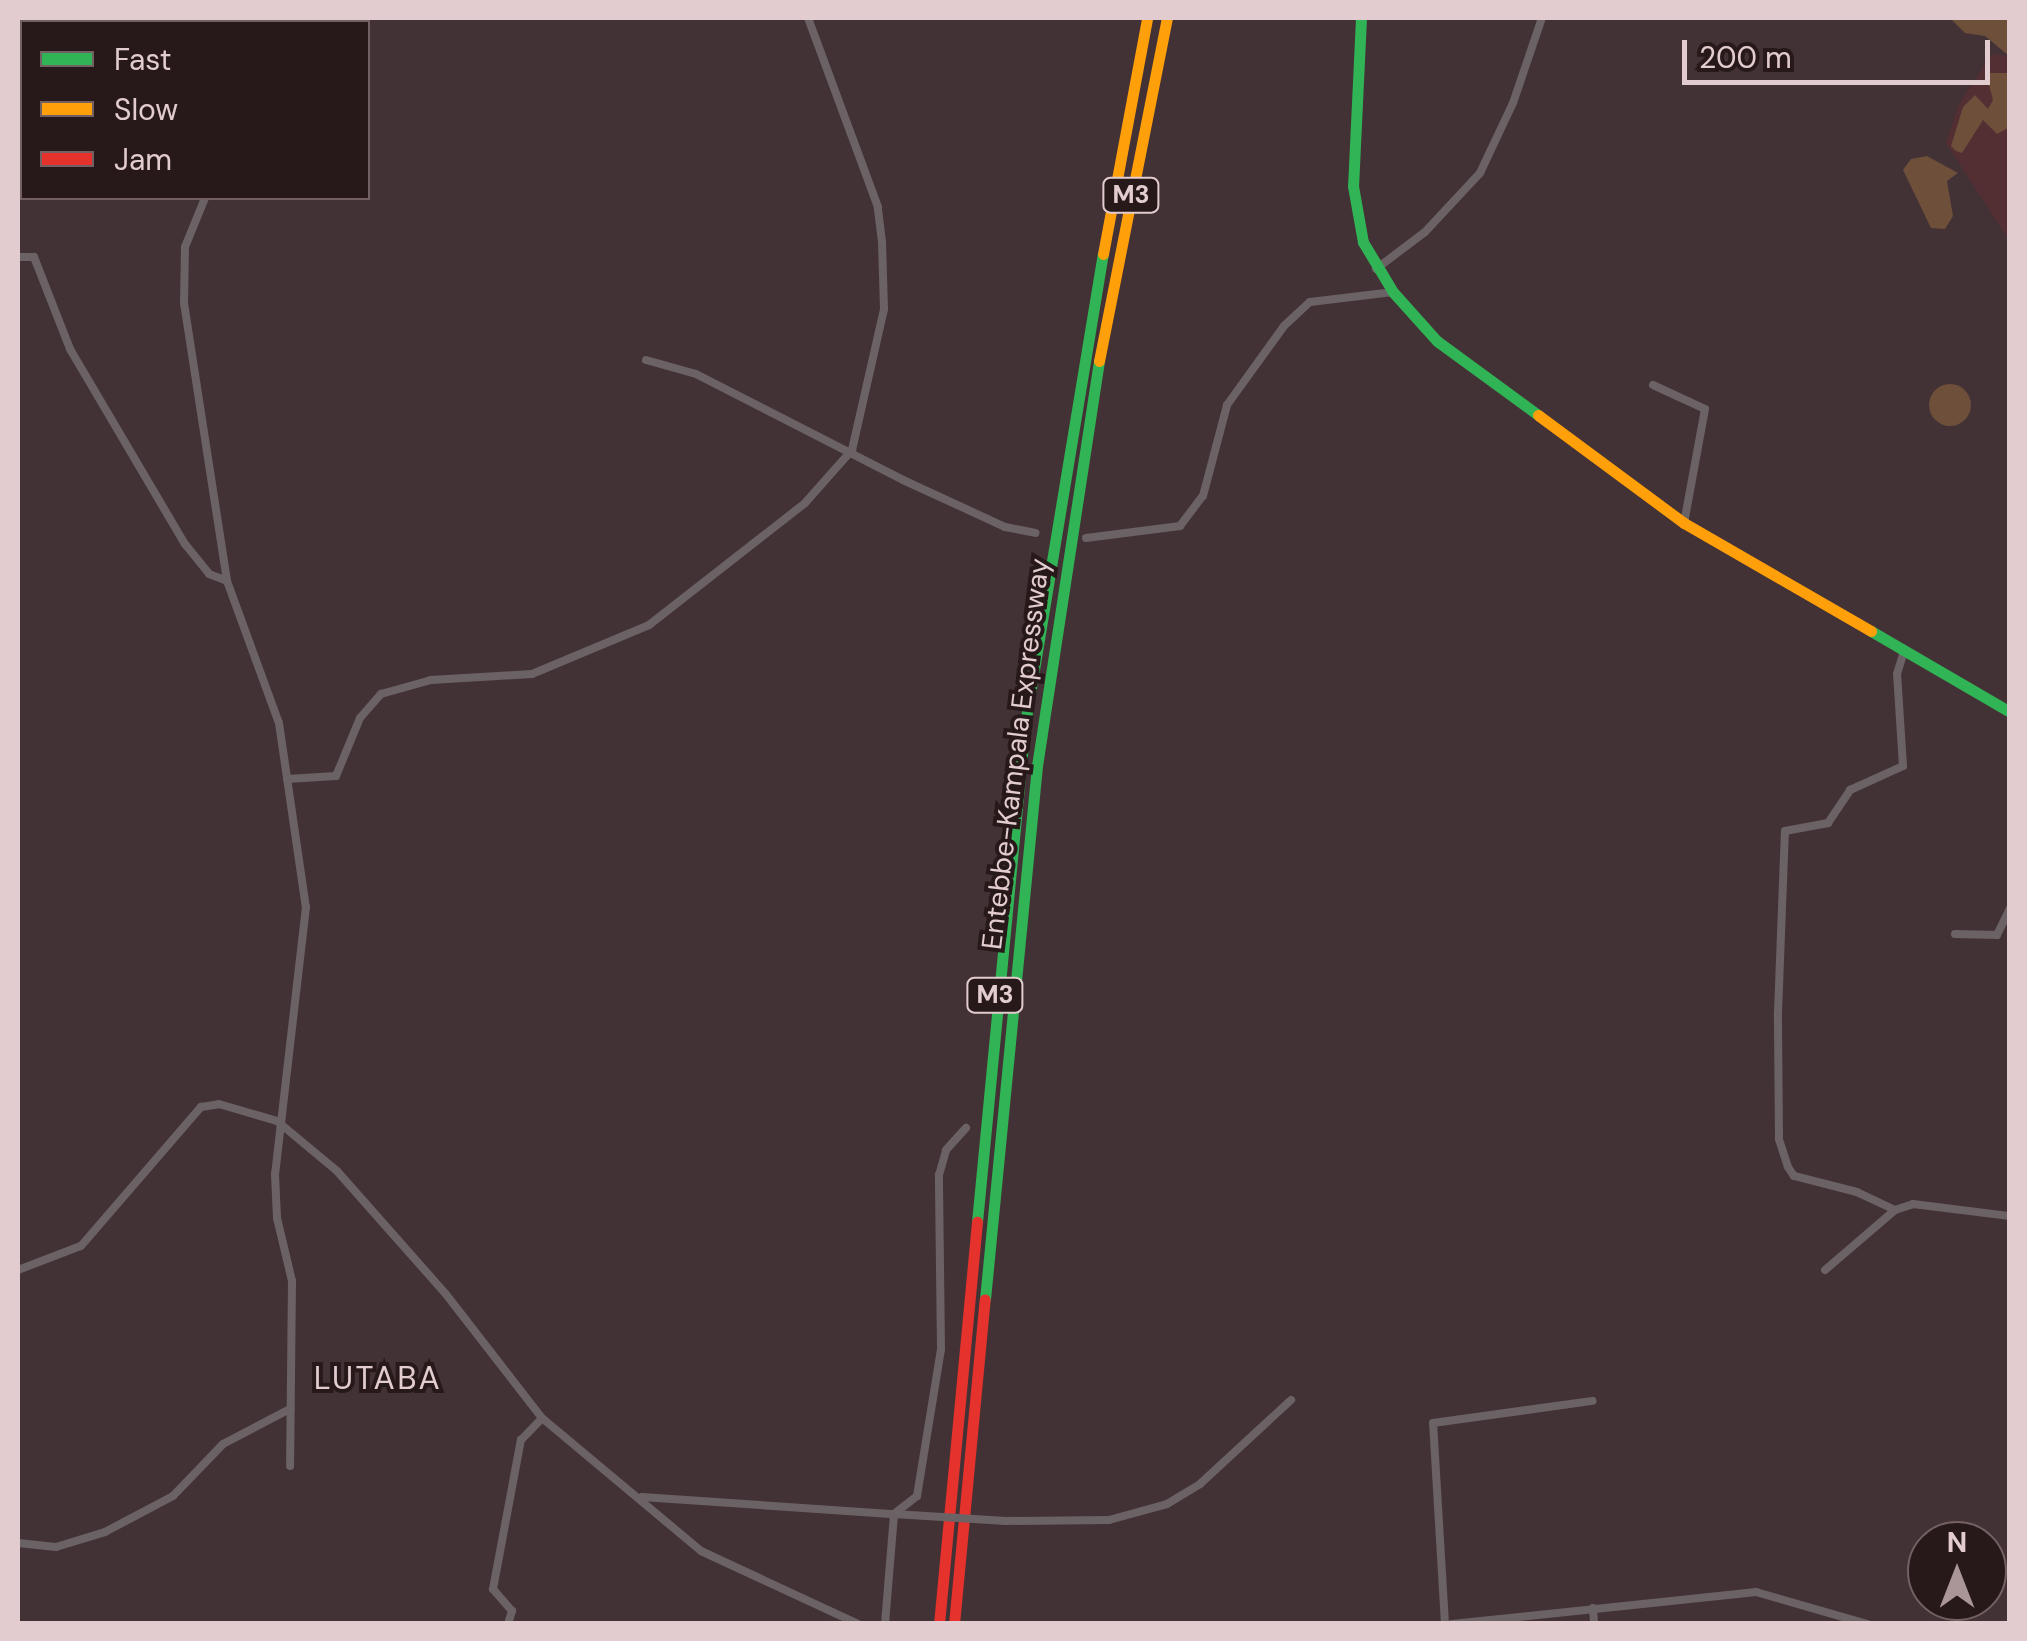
<!DOCTYPE html>
<html>
<head>
<meta charset="utf-8">
<style>
  body { margin:0 }
  #map { position:relative; width:2027px; height:1641px; overflow:hidden; background:#433235; font-family:"DM Sans",sans-serif }
  div>[style] { position:absolute }
  .built>* { inset:0; background:#532f34 }
  .green>* { inset:0; background:#6d4f3a }
  .round { border-radius:50% }
  .street>* { height:8px; margin:-4px; padding:0 4px; transform-origin:4px; border-radius:4px; background:#6b6266 }
  .fast>* { height:11px; margin:-5.5px; padding:0 5.5px; transform-origin:5.5px; border-radius:5.5px; background:#30b455 }
  .slow>* { height:11px; margin:-5.5px; padding:0 5.5px; transform-origin:5.5px; border-radius:5.5px; background:#ff9f0a }
  .jam>* { height:11px; margin:-5.5px; padding:0 5.5px; transform-origin:5.5px; border-radius:5.5px; background:#e5322d }
  .street-bridge>* { height:8px; margin:-4px; padding:0 4px; transform-origin:4px; border-radius:4px; background:#6b6266 }
  span { translate:-50% -50%; white-space:nowrap; text-align:center; line-height:1.15; -webkit-text-stroke:8px #27181a; paint-order:stroke }
  .shield-label span { padding:2px 8px; background:#27181a; border:2px solid; border-radius:8px; -webkit-text-stroke-width:0 }
  .shield-label { font-size:25px; color:#e2cccf; font-weight:700 }
  .street-label { font-size:28px; color:#e2cccf }
  .quarter-label { font-size:32px; color:#e2cccf; letter-spacing:2.5px }
  .frame { position:absolute; inset:0; border:20px solid #e2cccf; pointer-events:none }
  .legend { position:absolute; left:20px; top:20px; width:350px; height:180px; box-sizing:border-box; background:#27181a; border:2px solid #726062; margin:0; padding:12px 18px; list-style:none; font-size:30px; color:#e2cccf }
  .legend li { display:flex; align-items:center; gap:20px; height:50px }
  .legend b { width:50px; border:2px solid #726062 }
  .north { position:absolute; left:1907px; top:1521px; width:100px; height:100px; box-sizing:border-box; background:#27181a; border:2px solid #726062; border-radius:50%; rotate:0deg; font-size:28px; font-weight:700; line-height:40px; text-align:center; color:#e2cccf }
  .north::after { content:''; display:block; margin:auto; width:35px; height:45px; background:#aa9699; clip-path:polygon(50% 0,100% 100%,50% 72%,0 100%) }
  .scale { position:absolute; left:1682px; top:40px; width:308px; height:45px; box-sizing:border-box; border:5px solid #e2cccf; border-top:0; padding-left:12px; font-size:30px; line-height:35px; white-space:nowrap; color:#e2cccf; -webkit-text-stroke:8px #27181a; paint-order:stroke }
</style>
</head>
<body>
<div id="map">
  <div class="built">
    <div style="clip-path:polygon(1992px 54px,2009px 56px,2009px 240px,1946px 143px,1959px 104px)"></div>
  </div>
  <div class="green">
    <div style="clip-path:polygon(1950px 18px,2009px 18px,2009px 56px,1985px 36px,1965px 33px)"></div>
    <div style="clip-path:polygon(1986px 73px,2009px 73px,2008px 128px,1997px 134px,1983px 120px,1962px 153px,1956px 151px,1951px 146px,1963px 107px,1975px 95px,1988px 109px,1993px 100px)"></div>
    <div style="clip-path:polygon(1927px 156px,1958px 173px,1947px 181px,1953px 216px,1945px 229px,1931px 228px,1903px 170px,1911px 159px)"></div>
    <div class="round" style="left:1929px;top:384px;width:42px;height:42px"></div>
  </div>
  <div class="street">
    <div style="left:213px;top:18px;width:4px;rotate:90deg"></div>
    <div style="left:205px;top:198px;width:53px;rotate:112.2deg"></div>
    <div style="left:185px;top:247px;width:56px;rotate:91deg"></div>
    <div style="left:184px;top:303px;width:281px;rotate:81.2deg"></div>
    <div style="left:18px;top:257px;width:16px"></div>
    <div style="left:34px;top:257px;width:99px;rotate:68.6deg"></div>
    <div style="left:70px;top:349px;width:226px;rotate:59.5deg"></div>
    <div style="left:185px;top:544px;width:38px;rotate:51deg"></div>
    <div style="left:209px;top:574px;width:19px;rotate:21deg"></div>
    <div style="left:227px;top:581px;width:151px;rotate:69.9deg"></div>
    <div style="left:279px;top:723px;width:186px;rotate:81.7deg"></div>
    <div style="left:306px;top:907px;width:269px;rotate:96.6deg"></div>
    <div style="left:275px;top:1174px;width:44px;rotate:87.4deg"></div>
    <div style="left:277px;top:1218px;width:65px;rotate:76.6deg"></div>
    <div style="left:292px;top:1281px;width:185px;rotate:90.6deg"></div>
    <div style="left:1376px;top:269px;width:61px;rotate:-37.1deg"></div>
    <div style="left:1425px;top:232px;width:81px;rotate:-47deg"></div>
    <div style="left:1480px;top:173px;width:77px;rotate:-64.8deg"></div>
    <div style="left:1513px;top:103px;width:90px;rotate:-71.2deg"></div>
    <div style="left:646px;top:360px;width:52px;rotate:15.6deg"></div>
    <div style="left:696px;top:374px;width:233px;rotate:27.1deg"></div>
    <div style="left:903px;top:480px;width:112px;rotate:24.7deg"></div>
    <div style="left:1005px;top:527px;width:31px;rotate:11deg"></div>
    <div style="left:1653px;top:385px;width:57px;rotate:24.8deg"></div>
    <div style="left:1705px;top:409px;width:116px;rotate:100.4deg"></div>
    <div style="left:1086px;top:538px;width:95px;rotate:-7.3deg"></div>
    <div style="left:1180px;top:526px;width:38px;rotate:-53deg"></div>
    <div style="left:1203px;top:496px;width:94px;rotate:-75.2deg"></div>
    <div style="left:1227px;top:405px;width:97px;rotate:-54.2deg"></div>
    <div style="left:1284px;top:326px;width:35px;rotate:-43deg"></div>
    <div style="left:1310px;top:302px;width:84px;rotate:-6.9deg"></div>
    <div style="left:287px;top:779px;width:49px;rotate:-3.5deg"></div>
    <div style="left:336px;top:776px;width:63px;rotate:-67.5deg"></div>
    <div style="left:360px;top:718px;width:32px;rotate:-49deg"></div>
    <div style="left:381px;top:694px;width:52px;rotate:-15.6deg"></div>
    <div style="left:431px;top:680px;width:101px;rotate:-3.4deg"></div>
    <div style="left:532px;top:674px;width:127px;rotate:-22.7deg"></div>
    <div style="left:649px;top:625px;width:198px;rotate:-38deg"></div>
    <div style="left:805px;top:503px;width:71px;rotate:-48.4deg"></div>
    <div style="left:852px;top:450px;width:145px;rotate:-77.2deg"></div>
    <div style="left:884px;top:309px;width:67px;rotate:-91.7deg"></div>
    <div style="left:882px;top:242px;width:35px;rotate:-97deg"></div>
    <div style="left:878px;top:207px;width:202px;rotate:-110.3deg"></div>
    <div style="left:1955px;top:934px;width:42px;rotate:1.4deg"></div>
    <div style="left:1997px;top:935px;width:30px;rotate:-64deg"></div>
    <div style="left:1895px;top:1210px;width:42px;rotate:-154.7deg"></div>
    <div style="left:1857px;top:1192px;width:65px;rotate:-165.7deg"></div>
    <div style="left:1794px;top:1176px;width:11px;rotate:-124deg"></div>
    <div style="left:1788px;top:1167px;width:29px;rotate:-108deg"></div>
    <div style="left:1779px;top:1139px;width:127px;rotate:-90.5deg"></div>
    <div style="left:1778px;top:1012px;width:181px;rotate:-87.8deg"></div>
    <div style="left:1785px;top:831px;width:44px;rotate:-10.5deg"></div>
    <div style="left:1828px;top:823px;width:40px;rotate:-56deg"></div>
    <div style="left:1850px;top:790px;width:58px;rotate:-24.4deg"></div>
    <div style="left:1903px;top:766px;width:92px;rotate:-93.7deg"></div>
    <div style="left:1897px;top:674px;width:21px;rotate:-73deg"></div>
    <div style="left:18px;top:1270px;width:67px;rotate:-20.9deg"></div>
    <div style="left:81px;top:1246px;width:184px;rotate:-49.2deg"></div>
    <div style="left:201px;top:1107px;width:18px;rotate:-9deg"></div>
    <div style="left:219px;top:1104px;width:60px;rotate:16.3deg"></div>
    <div style="left:277px;top:1121px;width:78px;rotate:39.8deg"></div>
    <div style="left:337px;top:1171px;width:163px;rotate:48.5deg"></div>
    <div style="left:445px;top:1293px;width:158px;rotate:52.2deg"></div>
    <div style="left:542px;top:1418px;width:207px;rotate:39.9deg"></div>
    <div style="left:701px;top:1551px;width:173px;rotate:24.9deg"></div>
    <div style="left:1825px;top:1270px;width:92px;rotate:-40.6deg"></div>
    <div style="left:1895px;top:1210px;width:19px;rotate:-18deg"></div>
    <div style="left:1913px;top:1204px;width:98px;rotate:7.1deg"></div>
    <div style="left:642px;top:1497px;width:253px;rotate:3.9deg"></div>
    <div style="left:1006px;top:1521px;width:103px;rotate:-0.6deg"></div>
    <div style="left:1109px;top:1520px;width:60px;rotate:-15.4deg"></div>
    <div style="left:1167px;top:1504px;width:39px;rotate:-31deg"></div>
    <div style="left:1200px;top:1484px;width:124px;rotate:-42.7deg"></div>
    <div style="left:18px;top:1543px;width:38px;rotate:6deg"></div>
    <div style="left:56px;top:1547px;width:51px;rotate:-17deg"></div>
    <div style="left:105px;top:1532px;width:77px;rotate:-27.9deg"></div>
    <div style="left:173px;top:1496px;width:72px;rotate:-46.1deg"></div>
    <div style="left:223px;top:1444px;width:76px;rotate:-27.6deg"></div>
    <div style="left:1593px;top:1608px;width:16px;rotate:86deg"></div>
    <div style="left:508px;top:1624px;width:14px;rotate:-73deg"></div>
    <div style="left:512px;top:1611px;width:29px;rotate:-131deg"></div>
    <div style="left:493px;top:1589px;width:152px;rotate:-79.4deg"></div>
    <div style="left:521px;top:1440px;width:30px;rotate:-46deg"></div>
    <div style="left:885px;top:1624px;width:110px;rotate:-85.3deg"></div>
    <div style="left:894px;top:1514px;width:29px;rotate:-38deg"></div>
    <div style="left:917px;top:1496px;width:149px;rotate:-80.7deg"></div>
    <div style="left:941px;top:1349px;width:174px;rotate:-90.7deg"></div>
    <div style="left:939px;top:1175px;width:26px;rotate:-74deg"></div>
    <div style="left:946px;top:1150px;width:30px;rotate:-48deg"></div>
    <div style="left:1445px;top:1624px;width:201px;rotate:-93.4deg"></div>
    <div style="left:1433px;top:1423px;width:161px;rotate:-7.9deg"></div>
    <div style="left:1452px;top:1624px;width:306px;rotate:-6deg"></div>
    <div style="left:1756px;top:1592px;width:116px;rotate:16.1deg"></div>
  </div>
  <div class="fast">
    <div style="left:1361px;top:18px;width:168px;rotate:92.7deg"></div>
    <div style="left:1353px;top:186px;width:57px;rotate:79.9deg"></div>
    <div style="left:1363px;top:242px;width:58px;rotate:59deg"></div>
    <div style="left:1393px;top:292px;width:66px;rotate:48.1deg"></div>
    <div style="left:1437px;top:341px;width:125px;rotate:36.2deg"></div>
    <div style="left:1871px;top:631px;width:161px;rotate:30.2deg"></div>
    <div style="left:977px;top:1222px;width:500px;rotate:-84.49deg"></div>
    <div style="left:1025px;top:724px;width:476px;rotate:-80.6deg"></div>
    <div style="left:985px;top:1299px;width:536px;rotate:-84.43deg"></div>
    <div style="left:1037px;top:766px;width:410px;rotate:-81.3deg"></div>
  </div>
  <div class="slow">
    <div style="left:1103px;top:254px;width:240px;rotate:-79.4deg"></div>
    <div style="left:1099px;top:361px;width:350px;rotate:-78.8deg"></div>
    <div style="left:1538px;top:415px;width:182px;rotate:36.5deg"></div>
    <div style="left:1684px;top:523px;width:216px;rotate:30deg"></div>
  </div>
  <div class="jam">
    <div style="left:939px;top:1624px;width:404px;rotate:-84.6deg"></div>
    <div style="left:954px;top:1624px;width:326px;rotate:-84.6deg"></div>
  </div>
  <div class="street-bridge">
    <div style="left:894px;top:1514px;width:112px;rotate:3.6deg"></div>
  </div>
  <div class="shield-label">
    <span style="left:1131px;top:195px">M3</span>
    <span style="left:995px;top:995px">M3</span>
  </div>
  <div class="street-label">
    <span style="left:1016px;top:754px;rotate:-83deg">Entebbe-Kampala Expressway</span>
  </div>
  <div class="quarter-label">
    <span style="left:378px;top:1378px">LUTABA</span>
  </div>
  <div class="frame"></div>
  <ul class="legend">
  <li><b style="height:12px;background:#30b455"></b>Fast</li>
  <li><b style="height:12px;background:#ff9f0a"></b>Slow</li>
  <li><b style="height:12px;background:#e5322d"></b>Jam</li>
  </ul>
  <div class="north">N</div>
  <div class="scale">200 m</div>
</div>
</body>
</html>
